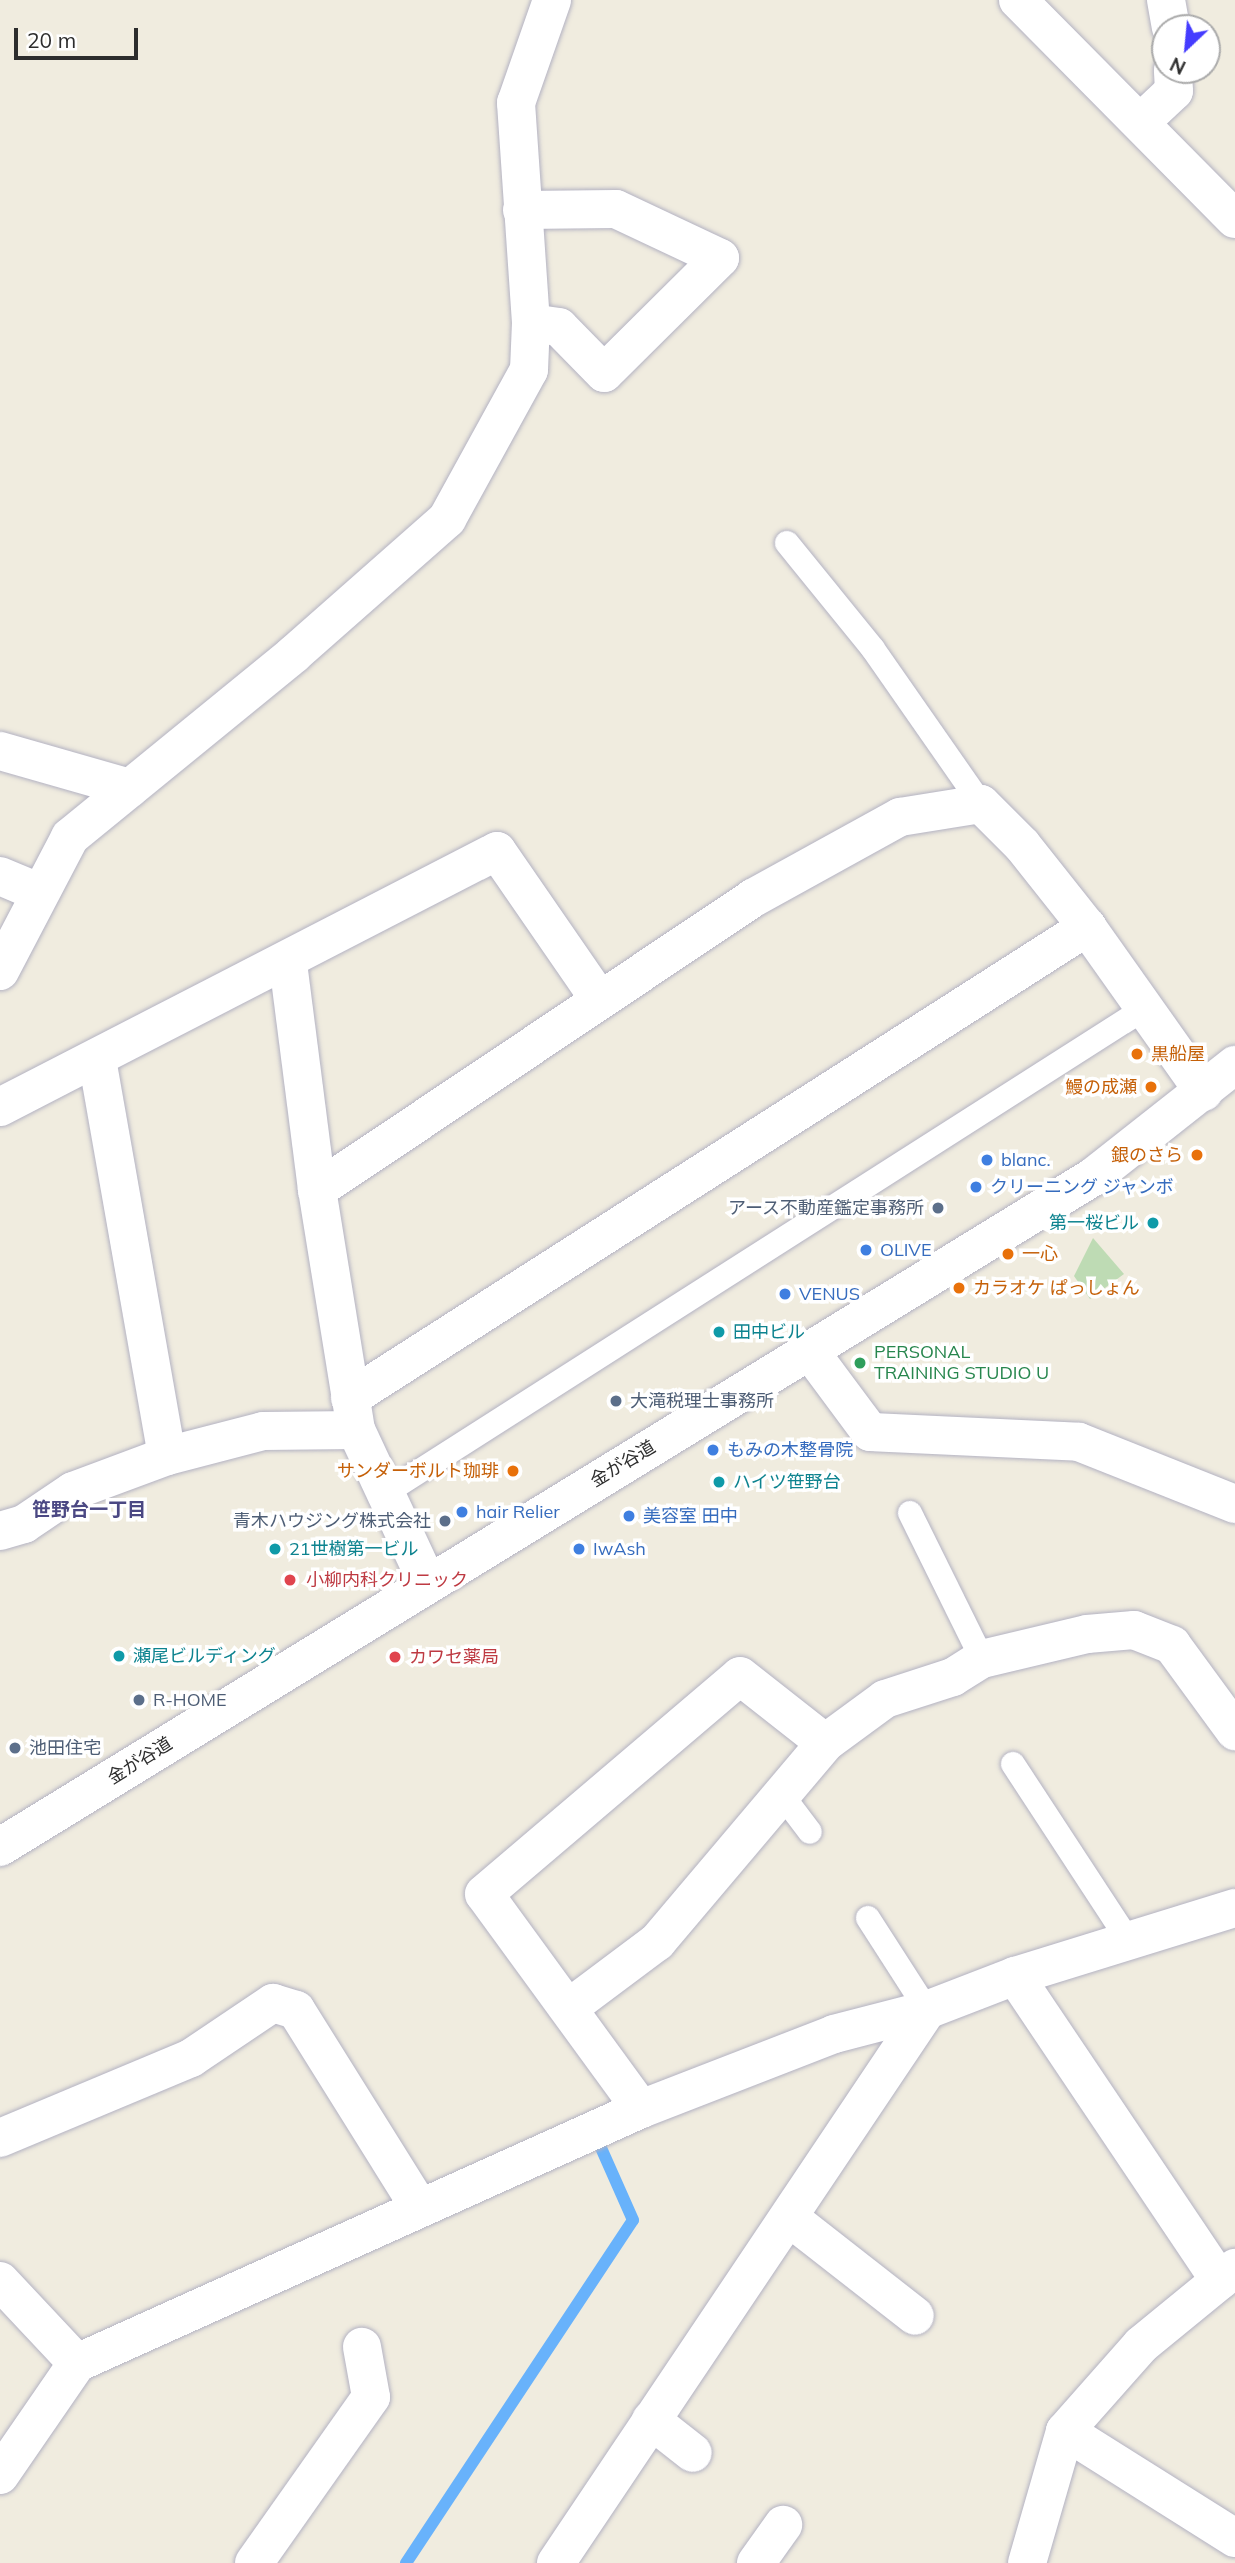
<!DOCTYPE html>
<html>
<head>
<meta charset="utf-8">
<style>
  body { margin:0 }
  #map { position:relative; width:1235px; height:2563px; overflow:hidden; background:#f0ecdf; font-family:Mulish,"Noto Sans JP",sans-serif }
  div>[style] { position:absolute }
  .cemetery>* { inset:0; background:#bedbb4 }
  .stream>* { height:12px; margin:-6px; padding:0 6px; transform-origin:6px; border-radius:6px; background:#68b2fb }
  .roads { filter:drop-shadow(0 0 2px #b3b2c2) drop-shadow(0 0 2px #b3b2c2) }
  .lane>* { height:24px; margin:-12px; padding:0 12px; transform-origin:12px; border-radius:12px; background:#fff }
  .street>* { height:38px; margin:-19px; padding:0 19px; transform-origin:19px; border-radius:19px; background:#fff }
  .secondary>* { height:38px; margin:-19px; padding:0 19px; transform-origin:19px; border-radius:19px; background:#fff }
  .dots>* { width:19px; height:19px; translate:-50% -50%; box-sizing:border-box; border:4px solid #fff; border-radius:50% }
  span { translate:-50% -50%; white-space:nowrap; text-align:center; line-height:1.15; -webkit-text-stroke:7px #fff; paint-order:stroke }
  .food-label { font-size:18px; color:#c56008 }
  .left { translate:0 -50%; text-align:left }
  .right { translate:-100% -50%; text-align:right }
  .shop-label { font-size:18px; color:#366cbe }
  .service-label { font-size:18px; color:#4e5e75 }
  .culture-label { font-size:18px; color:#0d838f }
  .leisure-label { font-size:18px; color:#27864d }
  .street-label { font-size:18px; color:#2d2d2d }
  .health-label { font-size:18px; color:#be3a42 }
  .neighbourhood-label { font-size:19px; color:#4b4883; font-weight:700 }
  .north { position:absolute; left:1151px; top:14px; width:70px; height:70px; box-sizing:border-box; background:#fff; border:2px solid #ababab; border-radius:50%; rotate:206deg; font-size:19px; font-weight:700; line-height:28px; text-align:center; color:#2d2d2d }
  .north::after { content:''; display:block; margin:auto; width:24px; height:32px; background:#453cff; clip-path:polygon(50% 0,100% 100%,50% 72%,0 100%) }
  .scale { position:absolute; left:14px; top:28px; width:124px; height:32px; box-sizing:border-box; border:4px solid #2d2d2d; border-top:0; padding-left:9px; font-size:21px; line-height:24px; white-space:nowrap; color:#2d2d2d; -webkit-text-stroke:5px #fff; paint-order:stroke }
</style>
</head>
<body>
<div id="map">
  <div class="cemetery">
    <div style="clip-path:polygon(1093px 1238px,1124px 1274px,1090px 1299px,1074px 1276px)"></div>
  </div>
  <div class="stream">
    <div style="left:406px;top:2563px;width:411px;rotate:-56.5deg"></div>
    <div style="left:633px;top:2220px;width:77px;rotate:-113.9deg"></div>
  </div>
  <div class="roads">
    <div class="lane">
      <div style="left:787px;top:543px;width:136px;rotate:50.9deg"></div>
      <div style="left:873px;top:649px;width:189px;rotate:55.1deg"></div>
      <div style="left:382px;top:1495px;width:902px;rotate:-32.54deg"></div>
      <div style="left:910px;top:1513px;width:163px;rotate:63.7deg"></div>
      <div style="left:1013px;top:1764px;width:210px;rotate:56.8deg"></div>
      <div style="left:782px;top:1795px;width:46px;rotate:52.9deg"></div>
      <div style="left:868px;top:1918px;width:109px;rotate:57.3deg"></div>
    </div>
    <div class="street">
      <div style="left:1166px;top:0;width:28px;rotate:80deg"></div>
      <div style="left:1141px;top:122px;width:45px;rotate:-43.2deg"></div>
      <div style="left:1174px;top:91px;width:21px;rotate:-93deg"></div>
      <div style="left:522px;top:210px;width:94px;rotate:-0.6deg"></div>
      <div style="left:616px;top:209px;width:115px;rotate:25.2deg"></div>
      <div style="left:720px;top:258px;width:163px;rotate:135.2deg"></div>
      <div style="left:604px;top:373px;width:64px;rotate:-134.4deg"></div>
      <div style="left:559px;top:327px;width:28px;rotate:-172deg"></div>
      <div style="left:0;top:751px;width:135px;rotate:15.9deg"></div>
      <div style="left:0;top:876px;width:41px;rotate:22.8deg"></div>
      <div style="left:288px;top:963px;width:229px;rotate:82.7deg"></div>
      <div style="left:0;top:971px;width:151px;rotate:-62.4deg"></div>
      <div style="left:70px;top:837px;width:289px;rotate:-39.2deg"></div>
      <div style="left:294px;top:654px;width:204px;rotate:-41.4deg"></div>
      <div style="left:447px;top:519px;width:170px;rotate:-61.2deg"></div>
      <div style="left:529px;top:370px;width:47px;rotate:-87.6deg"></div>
      <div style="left:531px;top:323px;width:221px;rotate:-93.9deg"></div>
      <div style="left:516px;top:103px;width:109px;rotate:-70.7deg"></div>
      <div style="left:97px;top:1059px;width:403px;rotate:80deg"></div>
      <div style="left:0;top:1107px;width:559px;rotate:-27.25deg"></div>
      <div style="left:497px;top:851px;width:180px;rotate:55.4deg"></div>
      <div style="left:809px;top:1350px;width:102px;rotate:53.4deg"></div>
      <div style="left:870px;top:1432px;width:209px;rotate:2.7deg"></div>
      <div style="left:1079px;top:1442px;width:168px;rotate:21.7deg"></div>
      <div style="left:350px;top:1398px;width:875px;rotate:-32.58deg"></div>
      <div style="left:0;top:1531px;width:25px;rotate:-16deg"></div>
      <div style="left:24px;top:1524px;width:59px;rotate:-34deg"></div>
      <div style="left:73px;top:1491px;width:100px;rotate:-20.4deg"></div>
      <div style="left:167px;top:1456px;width:99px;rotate:-14.6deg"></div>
      <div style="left:263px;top:1431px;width:93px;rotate:-0.6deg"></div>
      <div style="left:427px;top:1582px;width:168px;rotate:-115deg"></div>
      <div style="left:356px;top:1430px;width:243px;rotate:-99.2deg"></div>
      <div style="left:317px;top:1190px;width:525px;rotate:-33.81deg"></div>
      <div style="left:753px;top:898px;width:168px;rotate:-28.9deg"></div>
      <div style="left:900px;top:817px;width:82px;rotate:-9.1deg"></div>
      <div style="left:981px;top:804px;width:58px;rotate:45deg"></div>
      <div style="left:1022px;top:845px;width:105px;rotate:51.6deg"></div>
      <div style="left:1087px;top:927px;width:202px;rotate:54.7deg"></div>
      <div style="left:0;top:1847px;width:1282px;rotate:-31.51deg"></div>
      <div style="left:1093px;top:1177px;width:181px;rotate:-38.3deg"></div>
      <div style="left:1015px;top:1976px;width:367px;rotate:56.1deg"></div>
      <div style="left:570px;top:2007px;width:109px;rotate:-36.8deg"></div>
      <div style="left:657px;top:1942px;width:260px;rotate:-49.8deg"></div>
      <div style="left:825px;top:1743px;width:74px;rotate:-36.3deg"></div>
      <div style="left:885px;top:1699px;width:71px;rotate:-17.9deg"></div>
      <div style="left:953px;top:1677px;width:34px;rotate:-32deg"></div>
      <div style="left:982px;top:1659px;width:108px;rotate:-13.4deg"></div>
      <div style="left:1087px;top:1634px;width:47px;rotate:-4.9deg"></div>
      <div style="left:1134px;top:1630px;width:41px;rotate:21.5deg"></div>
      <div style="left:1172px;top:1645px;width:107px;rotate:53.8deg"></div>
      <div style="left:641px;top:2109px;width:266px;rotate:-126.1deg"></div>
      <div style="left:484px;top:1894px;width:336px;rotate:-40.4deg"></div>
      <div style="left:740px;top:1676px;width:108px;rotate:38.2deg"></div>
      <div style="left:0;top:2138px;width:207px;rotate:-22.7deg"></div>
      <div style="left:191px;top:2058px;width:99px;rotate:-33.9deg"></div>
      <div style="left:273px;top:2003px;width:24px;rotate:17deg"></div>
      <div style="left:296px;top:2010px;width:232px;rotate:58deg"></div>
      <div style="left:791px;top:2219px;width:157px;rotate:38deg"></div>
      <div style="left:0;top:2281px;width:112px;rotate:46.8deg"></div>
      <div style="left:651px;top:2420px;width:53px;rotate:38.2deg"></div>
      <div style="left:1065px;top:2431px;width:201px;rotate:32.2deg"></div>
      <div style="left:0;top:2475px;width:136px;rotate:-55.5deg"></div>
      <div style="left:77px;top:2363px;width:619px;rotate:-24.24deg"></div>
      <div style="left:641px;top:2109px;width:207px;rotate:-21.2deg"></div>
      <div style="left:834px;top:2034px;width:96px;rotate:-14.5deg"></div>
      <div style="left:927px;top:2010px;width:94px;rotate:-21.1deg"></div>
      <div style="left:1015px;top:1976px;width:230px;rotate:-17.2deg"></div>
      <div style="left:254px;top:2563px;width:203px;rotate:-54.8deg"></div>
      <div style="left:371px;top:2397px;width:51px;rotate:-100.2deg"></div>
      <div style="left:756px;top:2563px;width:47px;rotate:-54.6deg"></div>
      <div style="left:1027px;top:2563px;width:137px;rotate:-73.9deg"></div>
      <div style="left:1065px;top:2431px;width:115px;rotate:-48.5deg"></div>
      <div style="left:1141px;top:2345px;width:122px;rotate:-39.3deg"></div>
    </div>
    <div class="secondary">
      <div style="left:1018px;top:0;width:308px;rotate:45.3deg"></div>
      <div style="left:556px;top:2563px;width:666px;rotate:-56.14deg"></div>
    </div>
  </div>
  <div class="dots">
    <div style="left:1137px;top:1054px;background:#e8710a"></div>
    <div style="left:1151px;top:1087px;background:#e8710a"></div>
    <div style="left:1197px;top:1155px;background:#e8710a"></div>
    <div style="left:987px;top:1160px;background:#3f7fe0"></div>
    <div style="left:976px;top:1187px;background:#3f7fe0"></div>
    <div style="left:938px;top:1208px;background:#5c6f8a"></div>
    <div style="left:1153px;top:1223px;background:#0f9aa8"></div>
    <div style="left:866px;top:1250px;background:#3f7fe0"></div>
    <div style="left:1008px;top:1254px;background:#e8710a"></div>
    <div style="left:959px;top:1288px;background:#e8710a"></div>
    <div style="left:785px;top:1294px;background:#3f7fe0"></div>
    <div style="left:719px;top:1332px;background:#0f9aa8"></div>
    <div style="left:860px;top:1363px;background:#2e9e5b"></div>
    <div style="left:616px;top:1401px;background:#5c6f8a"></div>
    <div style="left:713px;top:1450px;background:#3f7fe0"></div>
    <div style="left:513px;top:1471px;background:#e8710a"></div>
    <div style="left:719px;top:1482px;background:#0f9aa8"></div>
    <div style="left:462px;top:1512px;background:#3f7fe0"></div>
    <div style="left:629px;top:1516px;background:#3f7fe0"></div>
    <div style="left:445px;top:1521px;background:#5c6f8a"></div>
    <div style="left:275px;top:1549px;background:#0f9aa8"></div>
    <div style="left:579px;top:1549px;background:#3f7fe0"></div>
    <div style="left:290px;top:1580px;background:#e0444e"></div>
    <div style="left:119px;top:1656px;background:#0f9aa8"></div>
    <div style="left:395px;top:1657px;background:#e0444e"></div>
    <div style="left:139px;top:1700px;background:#5c6f8a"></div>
    <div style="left:15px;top:1748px;background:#5c6f8a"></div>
  </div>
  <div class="food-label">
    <span class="left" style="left:1151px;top:1054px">黒船屋</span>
    <span class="right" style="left:1137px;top:1087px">鰻の成瀬</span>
    <span class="right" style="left:1183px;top:1155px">銀のさら</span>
    <span class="left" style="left:1022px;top:1254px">一心</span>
    <span class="left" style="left:973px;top:1288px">カラオケ ぱっしょん</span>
    <span class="right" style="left:499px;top:1471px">サンダーボルト珈琲</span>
  </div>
  <div class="shop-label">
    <span class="left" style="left:1001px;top:1160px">blanc.</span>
    <span class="left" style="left:990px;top:1187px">クリーニング ジャンボ</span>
    <span class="left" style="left:880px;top:1250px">OLIVE</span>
    <span class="left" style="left:799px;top:1294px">VENUS</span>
    <span class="left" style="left:727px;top:1450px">もみの木整骨院</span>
    <span class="left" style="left:476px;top:1512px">hair Relier</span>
    <span class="left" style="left:643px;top:1516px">美容室 田中</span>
    <span class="left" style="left:593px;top:1549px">IwAsh</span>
  </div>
  <div class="service-label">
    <span class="right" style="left:924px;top:1208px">アース不動産鑑定事務所</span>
    <span class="left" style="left:630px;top:1401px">大滝税理士事務所</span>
    <span class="right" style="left:431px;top:1521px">青木ハウジング株式会社</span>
    <span class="left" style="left:153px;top:1700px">R-HOME</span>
    <span class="left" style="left:29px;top:1748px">池田住宅</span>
  </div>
  <div class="culture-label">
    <span class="right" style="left:1139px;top:1223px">第一桜ビル</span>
    <span class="left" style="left:733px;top:1332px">田中ビル</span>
    <span class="left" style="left:733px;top:1482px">ハイツ笹野台</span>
    <span class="left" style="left:289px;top:1549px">21世樹第一ビル</span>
    <span class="left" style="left:133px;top:1656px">瀬尾ビルディング</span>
  </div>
  <div class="leisure-label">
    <span class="left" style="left:874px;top:1363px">PERSONAL<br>TRAINING STUDIO U</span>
  </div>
  <div class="street-label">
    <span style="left:623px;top:1464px;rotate:-31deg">金が谷道</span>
    <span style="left:140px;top:1761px;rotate:-32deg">金が谷道</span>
  </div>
  <div class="health-label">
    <span class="left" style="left:306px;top:1580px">小柳内科クリニック</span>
    <span class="left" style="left:409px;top:1657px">カワセ薬局</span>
  </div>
  <div class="neighbourhood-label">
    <span style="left:89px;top:1510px">笹野台一丁目</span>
  </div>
  <div class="north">N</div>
  <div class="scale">20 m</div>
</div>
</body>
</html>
